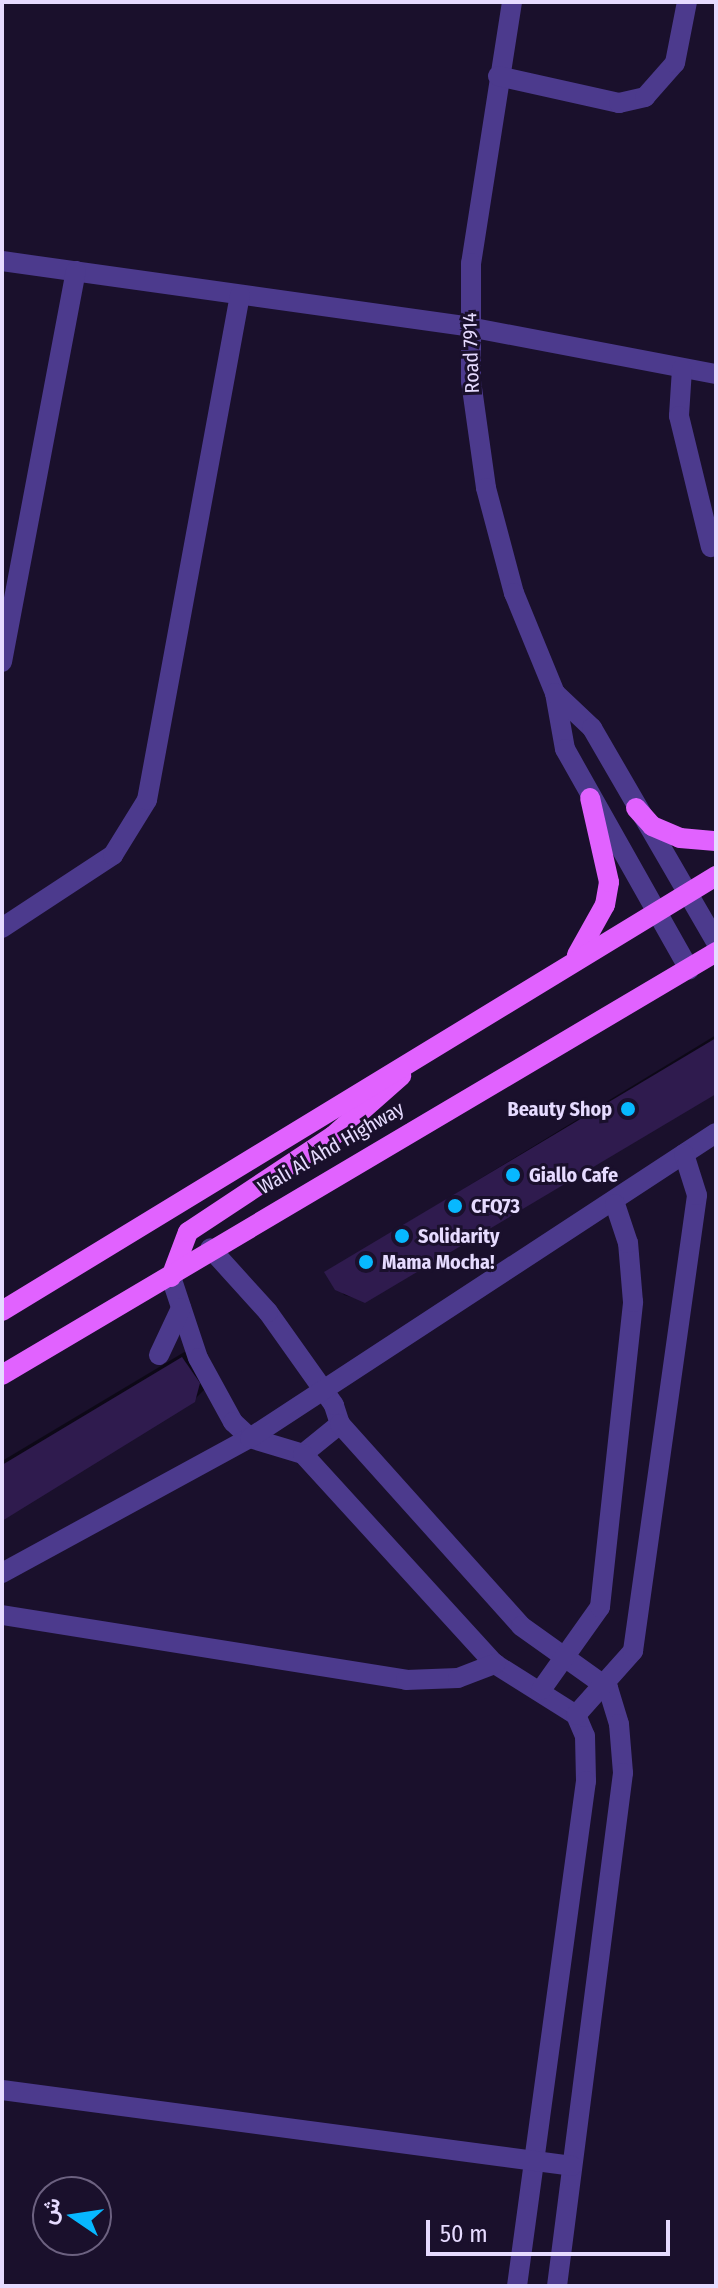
<!DOCTYPE html>
<html>
<head>
<meta charset="utf-8">
<style>
  body { margin:0 }
  #map { position:relative; width:718px; height:2288px; overflow:hidden; background:#1a102c; font-family:"Fira Sans Condensed",Vazirmatn,sans-serif }
  div>[style] { position:absolute }
  .shadow>* { inset:0; background:#0007 }
  .building>* { inset:0; background:#2f1b4e }
  .minor>* { height:20px; margin:-10px; padding:0 10px; transform-origin:10px; border-radius:10px; background:#4c3a8d }
  .major>* { height:20px; margin:-10px; padding:0 10px; transform-origin:10px; border-radius:10px; background:#e162ff }
  .dots>* { width:22px; height:22px; translate:-50% -50%; box-sizing:border-box; border:4px solid #1a102c; border-radius:50% }
  span { translate:-50% -50%; white-space:nowrap; text-align:center; line-height:1.15; -webkit-text-stroke:6px #1a102c; paint-order:stroke }
  .street-label { font-size:20px; color:#e6dbff }
  .poi-label { font-size:20px; color:#e6dbff; font-weight:700 }
  .right { translate:-100% -50%; text-align:right }
  .left { translate:0 -50%; text-align:left }
  .frame { position:absolute; inset:0; border:4px solid #e6dbff; pointer-events:none }
  .north { position:absolute; left:32px; top:2176px; width:80px; height:80px; box-sizing:border-box; background:#1a102c; border:2px solid #6c6180; border-radius:50%; rotate:283deg; font-size:22px; font-weight:700; line-height:32px; text-align:center; color:#e6dbff }
  .north::after { content:''; display:block; margin:auto; width:28px; height:36px; background:#07b8ff; clip-path:polygon(50% 0,100% 100%,50% 72%,0 100%) }
  .scale { position:absolute; left:426px; top:2220px; width:244px; height:36px; box-sizing:border-box; border:4px solid #e6dbff; border-top:0; padding-left:10px; font-size:24px; line-height:28px; white-space:nowrap; color:#e6dbff; -webkit-text-stroke:6px #1a102c; paint-order:stroke }
</style>
</head>
<body>
<div id="map">
  <div class="shadow">
    <div style="clip-path:polygon(716px 1035px,716px 1092px,365px 1301px,344px 1295px,327px 1272px)"></div>
    <div style="clip-path:polygon(196px 1345px,207px 1387px,193px 1401px,2px 1519px,2px 1461px)"></div>
  </div>
  <div class="building">
    <div style="clip-path:polygon(716px 1038px,716px 1094px,365px 1303px,335px 1290px,324px 1272px)"></div>
    <div style="clip-path:polygon(182px 1357px,200px 1383px,195px 1402px,2px 1521px,2px 1465px)"></div>
  </div>
  <div class="minor">
    <div style="left:512px;top:2px;width:264px;rotate:98.9deg"></div>
    <div style="left:471px;top:263px;width:118px;rotate:90deg"></div>
    <div style="left:471px;top:381px;width:108px;rotate:82deg"></div>
    <div style="left:486px;top:488px;width:109px;rotate:75.1deg"></div>
    <div style="left:514px;top:593px;width:108px;rotate:67.7deg"></div>
    <div style="left:555px;top:693px;width:57px;rotate:79.9deg"></div>
    <div style="left:565px;top:749px;width:253px;rotate:60.6deg"></div>
    <div style="left:498px;top:76px;width:124px;rotate:12.6deg"></div>
    <div style="left:619px;top:103px;width:27px;rotate:-13deg"></div>
    <div style="left:645px;top:97px;width:45px;rotate:-48.6deg"></div>
    <div style="left:675px;top:63px;width:62px;rotate:-78.9deg"></div>
    <div style="left:2px;top:261px;width:472px;rotate:8deg"></div>
    <div style="left:469px;top:327px;width:251px;rotate:10.8deg"></div>
    <div style="left:682px;top:369px;width:47px;rotate:93.7deg"></div>
    <div style="left:679px;top:416px;width:135px;rotate:76.3deg"></div>
    <div style="left:2px;top:662px;width:398px;rotate:-79.3deg"></div>
    <div style="left:555px;top:693px;width:51px;rotate:43.4deg"></div>
    <div style="left:592px;top:728px;width:247px;rotate:59.9deg"></div>
    <div style="left:2px;top:928px;width:133px;rotate:-33.3deg"></div>
    <div style="left:113px;top:855px;width:65px;rotate:-58.3deg"></div>
    <div style="left:147px;top:800px;width:513px;rotate:-79.57deg"></div>
    <div style="left:171px;top:1277px;width:85px;rotate:71.6deg"></div>
    <div style="left:198px;top:1358px;width:73px;rotate:61.3deg"></div>
    <div style="left:233px;top:1422px;width:23px;rotate:43deg"></div>
    <div style="left:250px;top:1438px;width:55px;rotate:16.8deg"></div>
    <div style="left:303px;top:1454px;width:48px;rotate:-39deg"></div>
    <div style="left:340px;top:1424px;width:20px;rotate:-108deg"></div>
    <div style="left:334px;top:1405px;width:114px;rotate:-125.4deg"></div>
    <div style="left:268px;top:1312px;width:86px;rotate:-132.2deg"></div>
    <div style="left:159px;top:1355px;width:52px;rotate:-64.9deg"></div>
    <div style="left:340px;top:1424px;width:271px;rotate:48.1deg"></div>
    <div style="left:521px;top:1626px;width:107px;rotate:35.5deg"></div>
    <div style="left:608px;top:1688px;width:38px;rotate:73deg"></div>
    <div style="left:619px;top:1724px;width:49px;rotate:85.3deg"></div>
    <div style="left:623px;top:1773px;width:517px;rotate:97.33deg"></div>
    <div style="left:303px;top:1454px;width:285px;rotate:47.6deg"></div>
    <div style="left:495px;top:1664px;width:96px;rotate:32.2deg"></div>
    <div style="left:576px;top:1715px;width:23px;rotate:67deg"></div>
    <div style="left:585px;top:1736px;width:45px;rotate:88.7deg"></div>
    <div style="left:586px;top:1781px;width:510px;rotate:97.78deg"></div>
    <div style="left:2px;top:1573px;width:282px;rotate:-28.6deg"></div>
    <div style="left:250px;top:1438px;width:557px;rotate:-33.21deg"></div>
    <div style="left:2px;top:1615px;width:409px;rotate:9.1deg"></div>
    <div style="left:406px;top:1680px;width:52px;rotate:-2.2deg"></div>
    <div style="left:458px;top:1678px;width:40px;rotate:-21deg"></div>
    <div style="left:541px;top:1690px;width:102px;rotate:-54.6deg"></div>
    <div style="left:600px;top:1607px;width:307px;rotate:-83.8deg"></div>
    <div style="left:633px;top:1302px;width:59px;rotate:-94.8deg"></div>
    <div style="left:628px;top:1243px;width:41px;rotate:-108.4deg"></div>
    <div style="left:576px;top:1715px;width:86px;rotate:-48.3deg"></div>
    <div style="left:633px;top:1651px;width:460px;rotate:-82deg"></div>
    <div style="left:697px;top:1195px;width:43px;rotate:-107.6deg"></div>
    <div style="left:2px;top:2090px;width:575px;rotate:7.59deg"></div>
  </div>
  <div class="major">
    <div style="left:636px;top:808px;width:24px;rotate:48deg"></div>
    <div style="left:652px;top:826px;width:30px;rotate:23deg"></div>
    <div style="left:680px;top:838px;width:36px;rotate:5deg"></div>
    <div style="left:577px;top:955px;width:57px;rotate:-60.8deg"></div>
    <div style="left:605px;top:905px;width:23px;rotate:-80deg"></div>
    <div style="left:609px;top:882px;width:86px;rotate:-102.7deg"></div>
    <div style="left:171px;top:1277px;width:48px;rotate:-69.3deg"></div>
    <div style="left:188px;top:1232px;width:174px;rotate:-33.5deg"></div>
    <div style="left:333px;top:1136px;width:91px;rotate:-41.4deg"></div>
    <div style="left:2px;top:1311px;width:836px;rotate:-31.35deg"></div>
    <div style="left:2px;top:1375px;width:830px;rotate:-30.64deg"></div>
  </div>
  <div class="dots">
    <div style="left:628px;top:1109px;background:#07b8ff"></div>
    <div style="left:513px;top:1175px;background:#07b8ff"></div>
    <div style="left:455px;top:1206px;background:#07b8ff"></div>
    <div style="left:402px;top:1236px;background:#07b8ff"></div>
    <div style="left:366px;top:1262px;background:#07b8ff"></div>
  </div>
  <div class="street-label">
    <span style="left:471px;top:353px;rotate:-92deg">Road 7914</span>
    <span style="left:331px;top:1148px;rotate:-30deg">Wali Al Ahd Highway</span>
  </div>
  <div class="poi-label">
    <span class="right" style="left:612px;top:1109px">Beauty Shop</span>
    <span class="left" style="left:529px;top:1175px">Giallo Cafe</span>
    <span class="left" style="left:471px;top:1206px">CFQ73</span>
    <span class="left" style="left:418px;top:1236px">Solidarity</span>
    <span class="left" style="left:382px;top:1262px">Mama Mocha!</span>
  </div>
  <div class="frame"></div>
  <div class="north">ش</div>
  <div class="scale">50 m</div>
</div>
</body>
</html>
